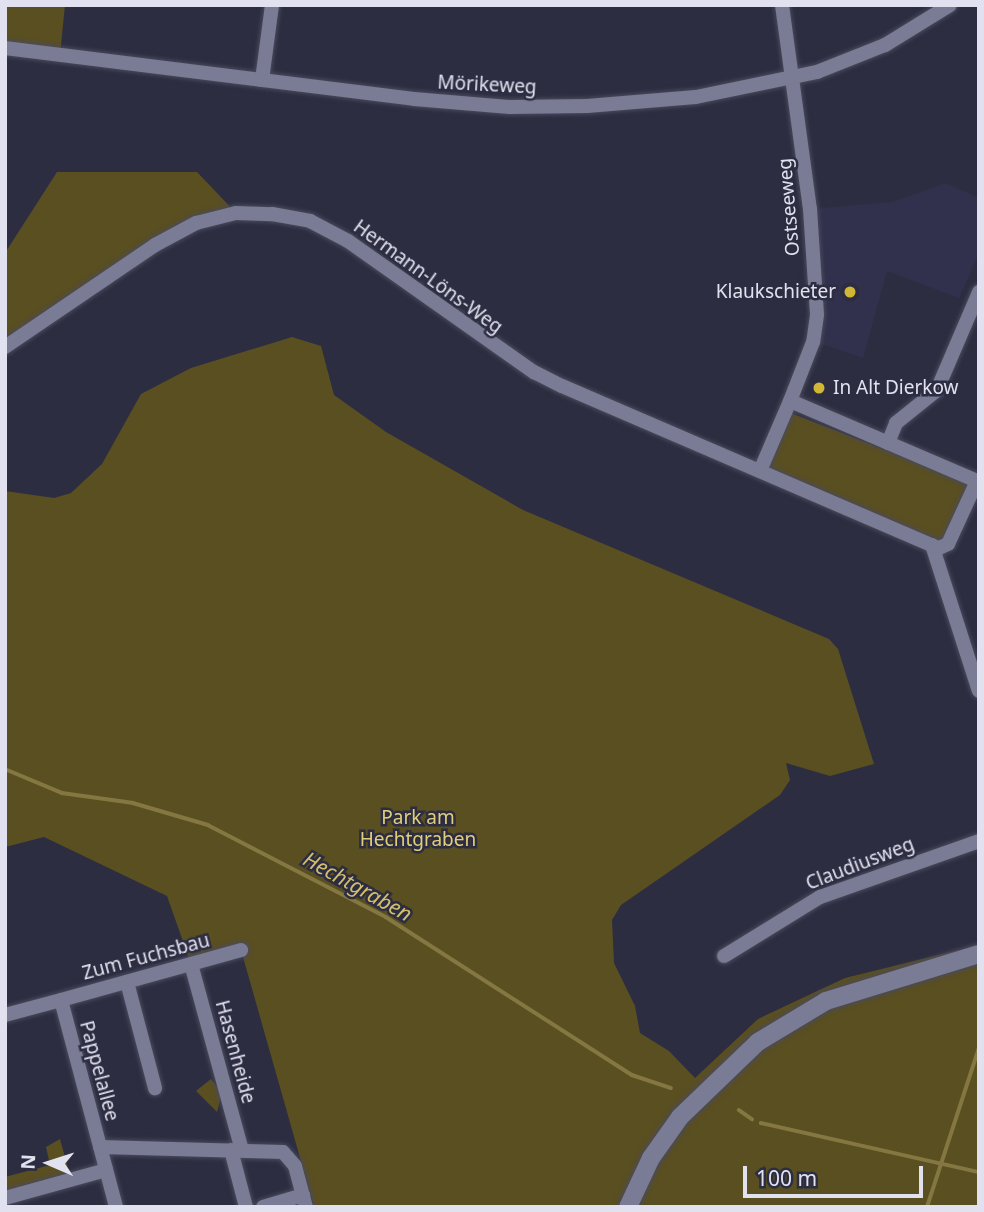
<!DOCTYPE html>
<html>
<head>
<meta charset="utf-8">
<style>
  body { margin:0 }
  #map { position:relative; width:984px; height:1212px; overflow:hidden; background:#2d2d42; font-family:"Noto Sans",sans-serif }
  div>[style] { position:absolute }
  .built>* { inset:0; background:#32314d }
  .green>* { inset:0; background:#5a4f21 }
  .stream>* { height:3.5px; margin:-1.75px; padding:0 1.75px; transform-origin:1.75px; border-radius:1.75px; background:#847741 }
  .roads { filter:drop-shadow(0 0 2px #4a4a5c) drop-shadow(0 0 2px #4a4a5c) }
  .minor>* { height:14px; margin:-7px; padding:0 7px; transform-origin:7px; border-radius:7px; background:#7a7b94 }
  .tertiary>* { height:18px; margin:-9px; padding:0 9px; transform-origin:9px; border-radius:9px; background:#7a7b94 }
  .dots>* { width:19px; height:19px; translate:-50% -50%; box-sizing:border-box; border:4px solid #2d2d42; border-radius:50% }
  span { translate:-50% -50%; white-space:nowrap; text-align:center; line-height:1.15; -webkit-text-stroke:5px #2d2d42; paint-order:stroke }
  .street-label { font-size:19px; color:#e1e1ef }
  .poi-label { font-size:19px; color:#e1e1ef }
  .right { translate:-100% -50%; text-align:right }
  .left { translate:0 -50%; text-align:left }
  .park-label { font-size:19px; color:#e1ce7c }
  .water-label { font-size:21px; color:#d2be6c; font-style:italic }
  .frame { position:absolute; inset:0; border:7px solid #e1e1ef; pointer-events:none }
  .north { position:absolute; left:14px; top:1128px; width:70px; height:70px; -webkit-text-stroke:5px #2d2d42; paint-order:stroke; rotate:273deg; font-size:19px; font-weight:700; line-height:28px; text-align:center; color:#e1e1ef }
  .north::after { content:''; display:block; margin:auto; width:24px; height:32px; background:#e1e1ef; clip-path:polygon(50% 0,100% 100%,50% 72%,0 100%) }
  .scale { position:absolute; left:743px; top:1166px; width:180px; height:32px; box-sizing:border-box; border:4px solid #e1e1ef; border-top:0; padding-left:9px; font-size:21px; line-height:24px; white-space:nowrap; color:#e1e1ef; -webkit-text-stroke:5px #2d2d42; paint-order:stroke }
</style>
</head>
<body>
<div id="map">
  <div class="built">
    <div style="clip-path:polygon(946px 183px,979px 198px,979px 253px,959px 298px,887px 271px,863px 358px,816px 342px,812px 209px,893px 202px)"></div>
  </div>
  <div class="green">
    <div style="clip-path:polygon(5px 5px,65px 5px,60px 55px,5px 48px)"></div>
    <div style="clip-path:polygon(57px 172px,197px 172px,236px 213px,196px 223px,5px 347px,5px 253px)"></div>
    <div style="clip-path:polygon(292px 337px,321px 346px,334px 395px,386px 432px,523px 510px,829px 639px,838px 649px,874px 764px,830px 776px,786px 763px,790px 780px,780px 795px,621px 905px,612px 920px,614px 963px,635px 1006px,640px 1033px,669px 1051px,695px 1078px,758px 1019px,845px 978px,979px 945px,979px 1207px,314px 1207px,241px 950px,191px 964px,167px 896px,44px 837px,5px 847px,5px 491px,54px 498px,71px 493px,102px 464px,141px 394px,191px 368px)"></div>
    <div style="clip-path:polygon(788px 412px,965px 481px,968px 485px,943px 543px,770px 470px,768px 460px)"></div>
    <div style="clip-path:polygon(211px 1079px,222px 1093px,217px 1112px,196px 1091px)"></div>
    <div style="clip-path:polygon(60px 1139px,71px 1179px,5px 1198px,5px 1177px,50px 1165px,46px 1147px)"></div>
  </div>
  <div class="stream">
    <div style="left:5px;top:769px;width:62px;rotate:22.8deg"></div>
    <div style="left:62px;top:793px;width:72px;rotate:8deg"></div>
    <div style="left:133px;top:803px;width:78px;rotate:16.3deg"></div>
    <div style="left:208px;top:825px;width:200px;rotate:27.3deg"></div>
    <div style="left:386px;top:917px;width:292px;rotate:32.7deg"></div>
    <div style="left:632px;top:1075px;width:41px;rotate:18.4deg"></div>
    <div style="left:739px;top:1110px;width:16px;rotate:35deg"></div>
    <div style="left:761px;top:1123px;width:223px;rotate:12.7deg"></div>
    <div style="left:927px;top:1207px;width:167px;rotate:-71.9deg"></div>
  </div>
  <div class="roads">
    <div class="minor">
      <div style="left:782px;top:5px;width:206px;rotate:82.2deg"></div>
      <div style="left:810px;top:209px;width:106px;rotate:86.2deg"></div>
      <div style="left:817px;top:315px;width:27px;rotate:98deg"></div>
      <div style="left:813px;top:342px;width:63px;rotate:111.3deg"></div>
      <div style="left:5px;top:48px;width:412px;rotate:7.1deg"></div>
      <div style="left:414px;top:99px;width:96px;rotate:4.8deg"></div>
      <div style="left:510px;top:107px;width:77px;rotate:-0.7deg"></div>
      <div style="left:587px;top:106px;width:109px;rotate:-4.7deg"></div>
      <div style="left:696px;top:97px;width:124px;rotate:-11.7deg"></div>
      <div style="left:817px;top:72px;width:73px;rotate:-21.7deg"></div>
      <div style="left:885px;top:45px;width:76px;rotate:-31.6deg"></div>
      <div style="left:262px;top:80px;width:76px;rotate:-82.4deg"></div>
      <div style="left:5px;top:347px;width:181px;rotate:-34.2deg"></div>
      <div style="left:155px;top:245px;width:47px;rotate:-28.2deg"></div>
      <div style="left:196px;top:223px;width:41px;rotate:-14deg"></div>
      <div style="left:236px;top:213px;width:36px;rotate:2deg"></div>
      <div style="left:272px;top:214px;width:39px;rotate:10deg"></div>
      <div style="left:310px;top:221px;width:43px;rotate:27.8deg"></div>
      <div style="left:348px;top:241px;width:228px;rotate:35.2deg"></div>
      <div style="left:534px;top:372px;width:31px;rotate:27deg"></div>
      <div style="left:562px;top:386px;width:410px;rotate:23.3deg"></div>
      <div style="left:939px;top:548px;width:10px;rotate:-24deg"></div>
      <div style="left:948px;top:544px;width:69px;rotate:-65.3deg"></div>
      <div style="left:977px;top:481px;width:203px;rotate:-156.8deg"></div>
      <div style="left:790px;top:401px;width:76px;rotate:113.2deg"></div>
      <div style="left:888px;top:443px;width:22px;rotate:-68deg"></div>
      <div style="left:896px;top:423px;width:53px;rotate:-38.8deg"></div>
      <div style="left:937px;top:390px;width:107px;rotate:-66.8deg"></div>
      <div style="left:932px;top:545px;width:153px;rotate:72.2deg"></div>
      <div style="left:724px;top:956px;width:113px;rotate:-31.6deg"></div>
      <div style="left:820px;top:897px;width:169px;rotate:-19.4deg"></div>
      <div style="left:191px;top:964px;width:193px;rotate:74.7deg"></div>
      <div style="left:127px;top:982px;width:110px;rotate:75.2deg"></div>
      <div style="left:61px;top:1000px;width:187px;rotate:-15.5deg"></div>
      <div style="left:5px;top:1015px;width:58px;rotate:-15deg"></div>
      <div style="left:61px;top:1000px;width:214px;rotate:75.1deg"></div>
      <div style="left:100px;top:1147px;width:183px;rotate:1.6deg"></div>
      <div style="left:283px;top:1152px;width:18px;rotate:49deg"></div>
      <div style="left:295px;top:1166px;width:42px;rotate:75deg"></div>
      <div style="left:231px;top:1150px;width:59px;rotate:75.3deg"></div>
      <div style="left:5px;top:1198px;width:105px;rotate:-15.5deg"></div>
      <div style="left:263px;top:1207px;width:42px;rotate:-16.7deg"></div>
    </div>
    <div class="tertiary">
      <div style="left:628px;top:1207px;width:54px;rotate:-64.9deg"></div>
      <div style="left:651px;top:1158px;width:50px;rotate:-54.7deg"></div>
      <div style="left:680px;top:1117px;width:108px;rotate:-43.9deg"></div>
      <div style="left:758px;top:1042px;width:79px;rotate:-31.1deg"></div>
      <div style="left:826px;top:1001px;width:160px;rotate:-17.1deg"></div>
    </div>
  </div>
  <div class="dots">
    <div style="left:850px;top:292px;background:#d2b635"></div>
    <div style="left:819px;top:388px;background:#d2b635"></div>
  </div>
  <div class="street-label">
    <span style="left:487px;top:85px;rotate:3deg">Mörikeweg</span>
    <span style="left:789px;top:207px;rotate:-95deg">Ostseeweg</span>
    <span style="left:428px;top:277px;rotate:36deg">Hermann-Löns-Weg</span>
    <span style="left:860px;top:864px;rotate:-21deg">Claudiusweg</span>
    <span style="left:146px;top:957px;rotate:-15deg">Zum Fuchsbau</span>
    <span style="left:235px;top:1052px;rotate:75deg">Hasenheide</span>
    <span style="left:99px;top:1071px;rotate:75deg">Pappelallee</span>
  </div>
  <div class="poi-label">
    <span class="right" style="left:836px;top:292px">Klaukschieter</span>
    <span class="left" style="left:833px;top:388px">In Alt Dierkow</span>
  </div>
  <div class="park-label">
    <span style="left:418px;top:829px">Park am<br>Hechtgraben</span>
  </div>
  <div class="water-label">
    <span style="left:358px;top:886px;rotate:29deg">Hechtgraben</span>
  </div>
  <div class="frame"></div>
  <div class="north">N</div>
  <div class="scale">100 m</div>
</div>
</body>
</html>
